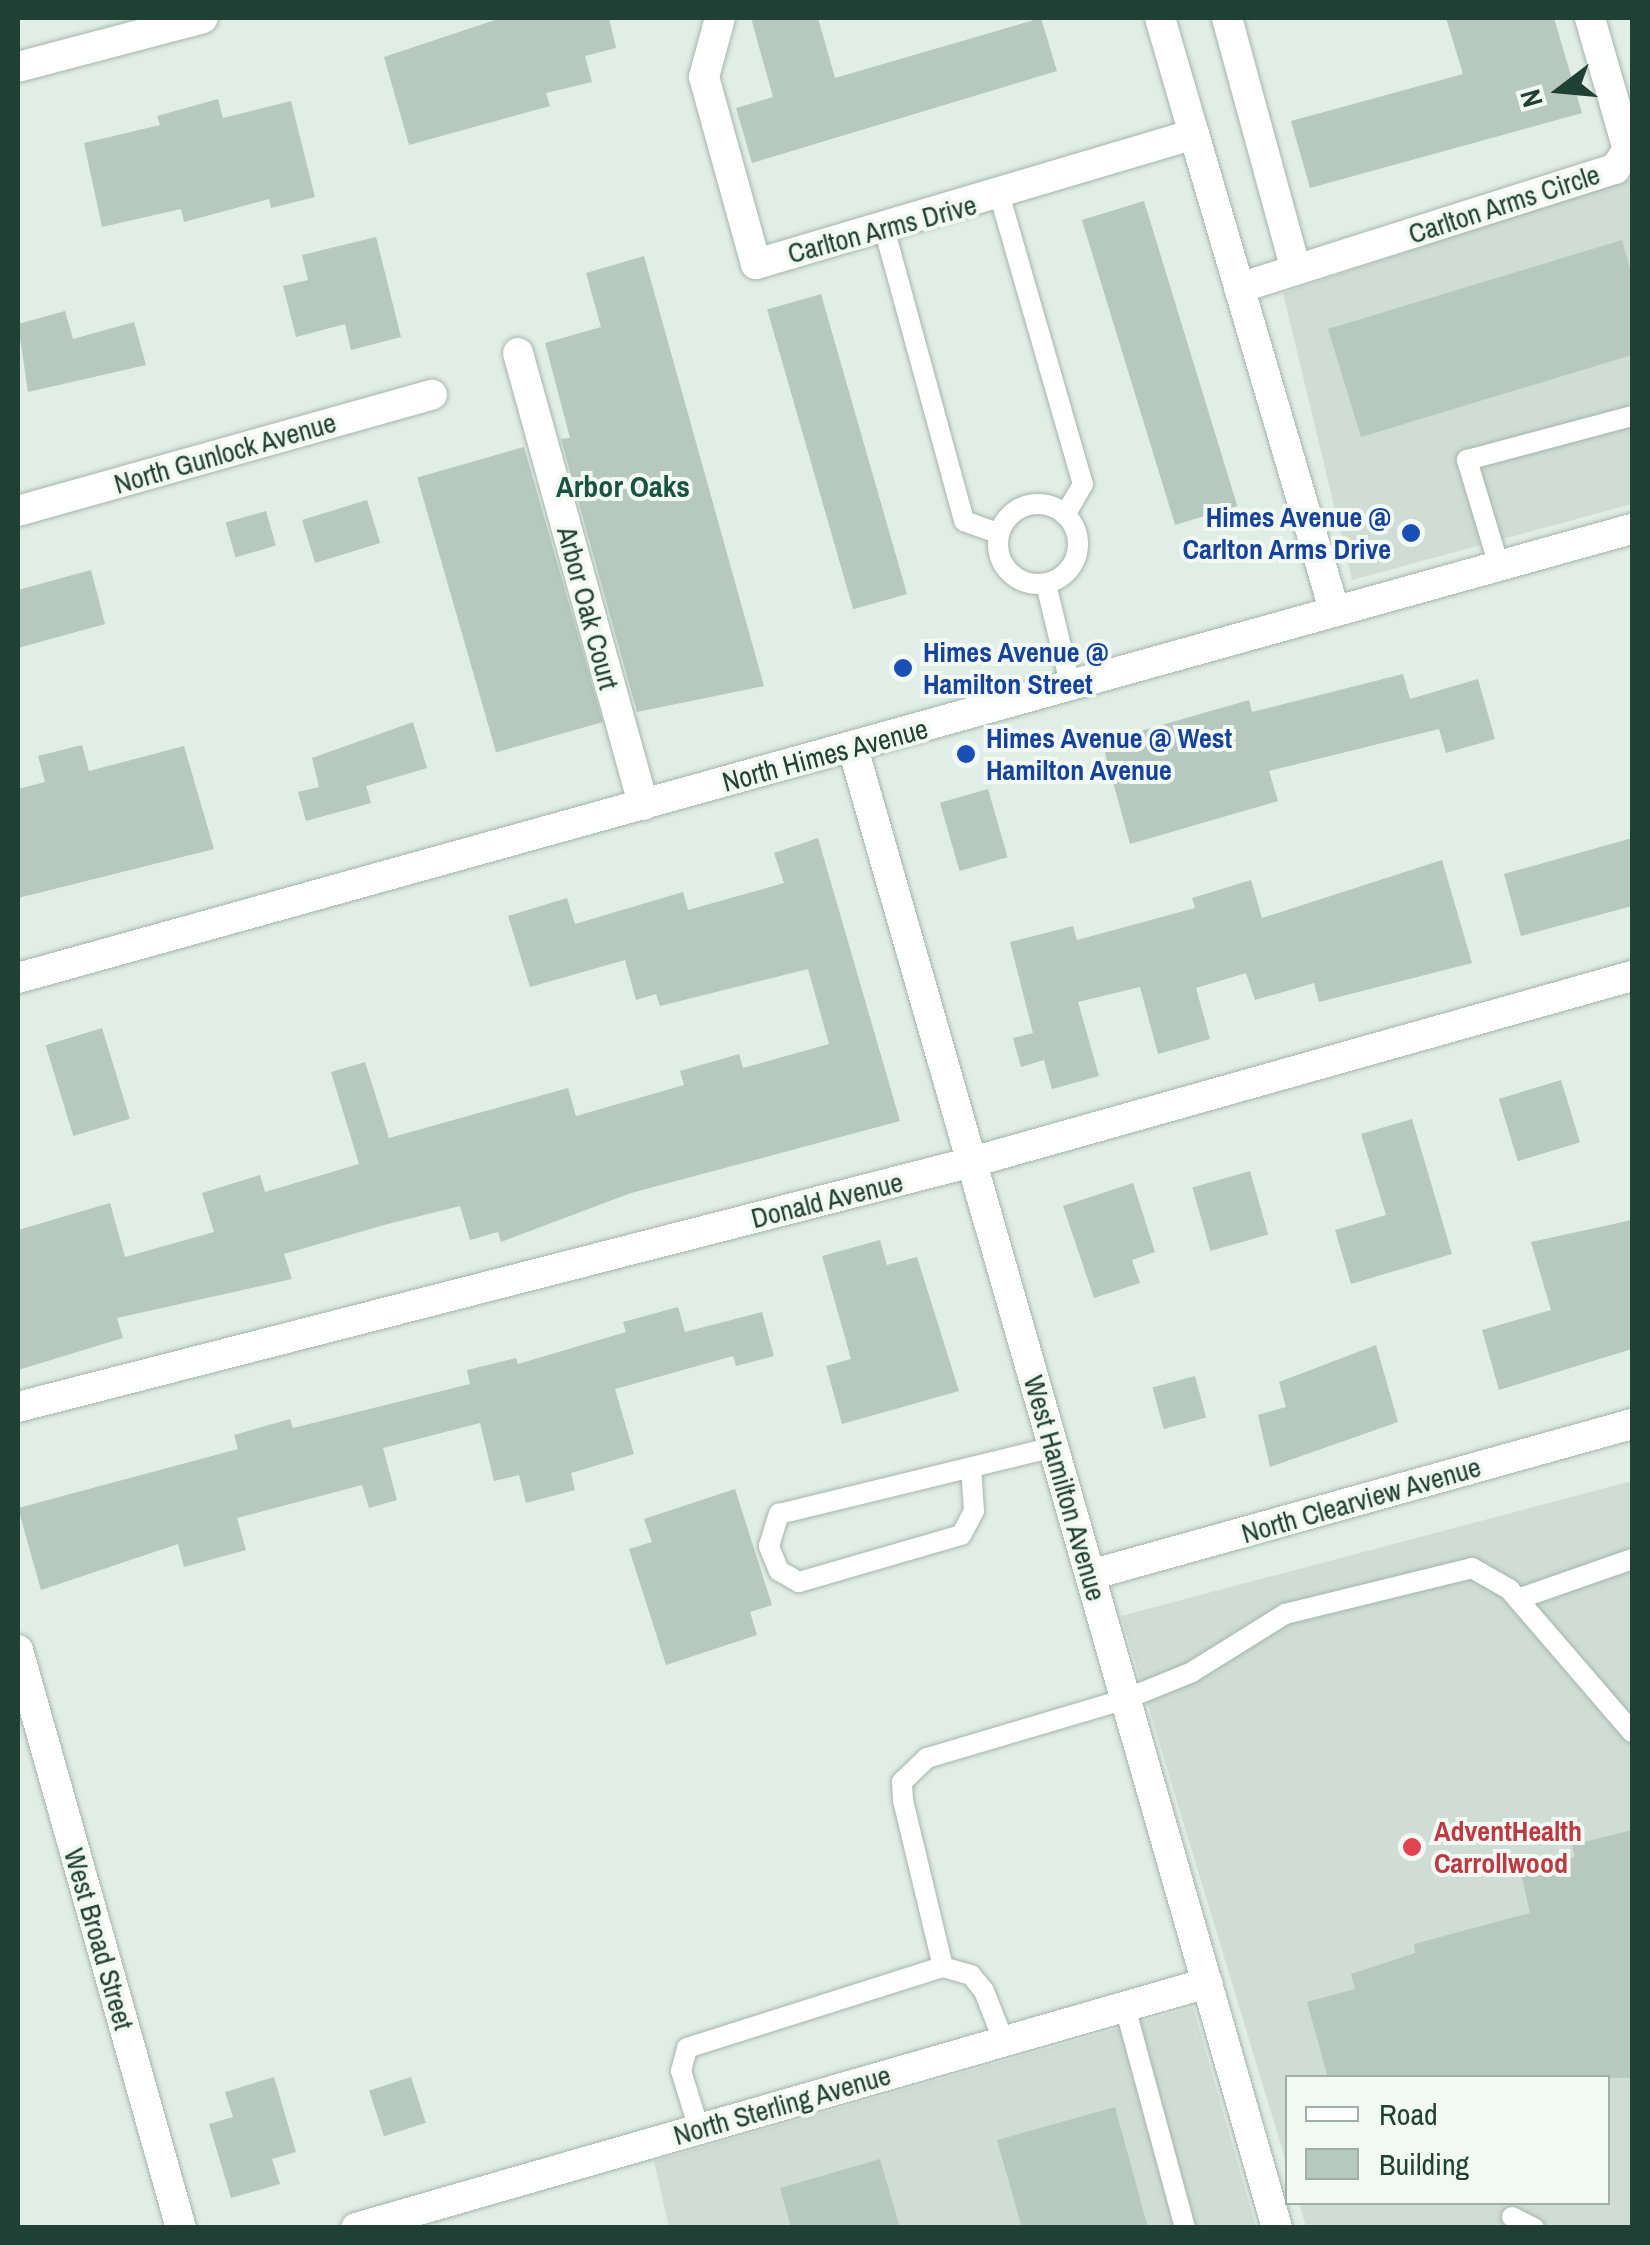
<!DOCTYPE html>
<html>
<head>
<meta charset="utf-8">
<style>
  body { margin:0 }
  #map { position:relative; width:1650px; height:2245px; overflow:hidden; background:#e1ede7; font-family:"Archivo Narrow",sans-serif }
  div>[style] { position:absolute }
  .built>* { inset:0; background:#cfddd6 }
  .building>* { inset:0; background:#b6c8c0; transform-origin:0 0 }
  .roads { filter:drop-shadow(0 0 2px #a3b5ae) drop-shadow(0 0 2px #a3b5ae) }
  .lane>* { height:20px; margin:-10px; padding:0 10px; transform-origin:10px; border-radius:10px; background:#fff }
  .lane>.ring { margin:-10px; padding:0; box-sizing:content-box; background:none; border:20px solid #fff; border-radius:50% }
  .street>* { height:30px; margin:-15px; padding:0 15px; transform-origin:15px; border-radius:15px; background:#fff }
  .secondary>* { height:30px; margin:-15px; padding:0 15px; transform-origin:15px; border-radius:15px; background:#fff }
  .dots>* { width:28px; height:28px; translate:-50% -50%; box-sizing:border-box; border:5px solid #f2f9f5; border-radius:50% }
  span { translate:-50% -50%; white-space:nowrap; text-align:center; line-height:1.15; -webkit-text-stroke:8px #f2f9f5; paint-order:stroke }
  .street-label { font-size:28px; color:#203f35 }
  .transit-label { font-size:28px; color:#164399; font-weight:700 }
  .right { translate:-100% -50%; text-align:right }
  .left { translate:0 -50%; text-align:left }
  .health-label { font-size:28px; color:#be3a42; font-weight:700 }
  .neighbourhood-label { font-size:30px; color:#1a5342; font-weight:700 }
  .frame { position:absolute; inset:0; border:20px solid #203f35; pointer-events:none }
  .legend { position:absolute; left:1285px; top:2075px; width:325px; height:130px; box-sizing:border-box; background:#f2f9f5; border:2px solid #9eafa8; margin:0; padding:12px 18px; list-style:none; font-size:30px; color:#203f35 }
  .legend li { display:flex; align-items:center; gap:20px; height:50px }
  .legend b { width:50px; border:2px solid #9eafa8 }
  .north { position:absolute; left:1510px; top:40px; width:100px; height:100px; -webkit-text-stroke:8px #f2f9f5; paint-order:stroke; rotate:254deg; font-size:28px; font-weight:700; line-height:40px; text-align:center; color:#203f35 }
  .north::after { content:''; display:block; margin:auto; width:35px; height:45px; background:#203f35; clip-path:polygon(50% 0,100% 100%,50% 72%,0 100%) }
</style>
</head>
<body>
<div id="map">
  <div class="built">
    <div style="clip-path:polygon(1632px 178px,1632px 504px,1352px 580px,1283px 293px)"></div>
    <div style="clip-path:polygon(1632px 1481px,1632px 2227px,1306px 2227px,1299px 2203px,1608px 2202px,1608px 2078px,1288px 2078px,1287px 2165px,1121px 1616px)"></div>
    <div style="clip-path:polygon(1193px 2007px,1256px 2227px,669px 2227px,654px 2161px)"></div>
  </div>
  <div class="building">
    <div style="clip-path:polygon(501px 18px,609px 18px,616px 48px,585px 56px,592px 82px,546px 93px,550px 106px,409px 145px,384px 57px)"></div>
    <div style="clip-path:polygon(751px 18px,818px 18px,835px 78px,1041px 18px,1057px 71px,752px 163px,736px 108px,773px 97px)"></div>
    <div style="clip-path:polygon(1446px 18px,1554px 18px,1582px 113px,1310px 188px,1291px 121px,1463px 74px)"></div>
    <div style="clip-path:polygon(218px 99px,223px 118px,291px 101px,315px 197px,271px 208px,269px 199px,184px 222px,181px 209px,102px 227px,84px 143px,160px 125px,157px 116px)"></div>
    <div style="left:1144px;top:201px;width:319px;height:65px;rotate:73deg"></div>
    <div style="clip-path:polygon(376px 237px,401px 337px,351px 350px,345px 324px,296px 337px,283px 286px,308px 280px,302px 255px)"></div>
    <div style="clip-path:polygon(1622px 240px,1632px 276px,1632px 355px,1361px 437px,1328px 329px)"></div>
    <div style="clip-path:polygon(644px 256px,764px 686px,637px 712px,561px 439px,570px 438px,545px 343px,601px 327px,586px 273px)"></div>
    <div style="left:821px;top:294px;width:312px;height:56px;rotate:74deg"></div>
    <div style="clip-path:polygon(65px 311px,73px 339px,134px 322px,146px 365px,28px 392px,18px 324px)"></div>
    <div style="left:524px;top:447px;width:286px;height:111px;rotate:74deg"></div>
    <div style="left:367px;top:500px;width:45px;height:68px;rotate:73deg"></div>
    <div style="left:266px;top:511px;width:36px;height:42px;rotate:74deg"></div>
    <div style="clip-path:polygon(91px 570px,105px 624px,18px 648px,18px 590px)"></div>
    <div style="clip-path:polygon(1403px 674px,1410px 699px,1478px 679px,1495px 739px,1446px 753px,1439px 729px,1269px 771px,1278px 801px,1130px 844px,1102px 742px,1249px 700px,1252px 712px)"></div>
    <div style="clip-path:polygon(413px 722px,427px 768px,366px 786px,371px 803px,306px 821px,298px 792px,319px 787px,312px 758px)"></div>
    <div style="clip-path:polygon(82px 745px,89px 771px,184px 746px,214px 849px,18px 898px,18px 789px,45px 782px,38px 756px)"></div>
    <div style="left:988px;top:789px;width:71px;height:50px;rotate:74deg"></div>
    <div style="clip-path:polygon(818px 838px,900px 1121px,631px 1193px,501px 1242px,498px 1232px,470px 1240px,460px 1206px,384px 1225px,284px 1254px,292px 1279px,117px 1318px,123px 1338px,18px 1370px,18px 1230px,110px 1203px,125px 1257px,214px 1232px,202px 1193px,260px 1175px,265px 1192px,359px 1164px,331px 1072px,365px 1062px,389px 1138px,568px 1088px,576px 1116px,684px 1085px,680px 1071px,739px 1054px,743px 1068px,829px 1044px,808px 969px,660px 1006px,656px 994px,636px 1000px,625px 960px,530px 987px,508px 916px,567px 898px,575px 924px,683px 892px,688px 910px,784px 883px,774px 853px)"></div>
    <div style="clip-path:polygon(1632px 838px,1632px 906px,1521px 936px,1504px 874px)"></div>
    <div style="clip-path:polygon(1442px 860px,1472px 963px,1319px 1002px,1314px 983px,1255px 1000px,1246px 973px,1196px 988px,1210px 1039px,1158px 1054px,1140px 987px,1078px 1002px,1099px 1076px,1052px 1089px,1044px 1060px,1021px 1067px,1013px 1038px,1033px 1033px,1010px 942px,1073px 926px,1077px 940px,1195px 908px,1192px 898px,1251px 880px,1262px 918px)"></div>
    <div style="left:102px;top:1028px;width:95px;height:59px;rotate:73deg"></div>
    <div style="left:1561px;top:1080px;width:65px;height:65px;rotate:73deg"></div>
    <div style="clip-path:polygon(1412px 1119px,1452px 1254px,1351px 1284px,1335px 1230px,1386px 1215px,1361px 1134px)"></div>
    <div style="left:1250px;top:1171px;width:66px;height:60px;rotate:74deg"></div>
    <div style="clip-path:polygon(1133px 1183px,1155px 1252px,1132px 1260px,1140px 1283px,1094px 1298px,1063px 1206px)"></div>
    <div style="clip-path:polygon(1632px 1220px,1632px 1349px,1499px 1390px,1482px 1330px,1551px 1310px,1531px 1242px)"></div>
    <div style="clip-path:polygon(880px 1240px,887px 1265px,917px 1257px,959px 1391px,842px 1424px,826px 1366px,851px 1359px,822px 1256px)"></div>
    <div style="clip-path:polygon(678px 1307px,685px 1332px,762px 1312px,774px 1356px,736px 1366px,733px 1356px,615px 1389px,634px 1454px,571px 1473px,575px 1490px,526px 1503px,519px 1475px,494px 1481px,480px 1423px,383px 1448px,397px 1500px,369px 1508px,362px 1485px,237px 1518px,246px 1550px,184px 1567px,178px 1544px,41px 1590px,18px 1508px,238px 1449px,234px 1435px,290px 1419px,293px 1428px,470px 1384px,467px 1370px,516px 1358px,518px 1364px,626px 1332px,623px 1322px)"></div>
    <div style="clip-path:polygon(1376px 1345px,1398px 1422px,1270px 1467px,1258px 1415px,1286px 1407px,1279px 1382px)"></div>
    <div style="left:1195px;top:1376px;width:43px;height:44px;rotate:75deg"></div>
    <div style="clip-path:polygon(735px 1489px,772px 1605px,750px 1612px,757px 1635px,666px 1665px,629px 1549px,652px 1542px,644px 1519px)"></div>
    <div style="clip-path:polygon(1632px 1830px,1632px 2078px,1328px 2078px,1307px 2002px,1355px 1989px,1351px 1974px,1415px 1953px,1414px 1944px,1530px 1913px,1521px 1873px,1575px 1857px,1572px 1845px)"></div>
    <div style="clip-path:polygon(274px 2077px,296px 2152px,272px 2159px,280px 2184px,231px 2198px,209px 2124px,233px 2117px,225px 2092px)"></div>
    <div style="left:411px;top:2077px;width:48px;height:44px;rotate:72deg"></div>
    <div style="clip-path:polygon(1115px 2107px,1148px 2228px,1022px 2228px,997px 2140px)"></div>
    <div style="clip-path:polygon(880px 2159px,900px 2228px,791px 2228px,780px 2188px)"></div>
  </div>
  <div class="roads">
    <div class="lane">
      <div style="left:1000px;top:197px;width:299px;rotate:73.9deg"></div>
      <div style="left:1083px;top:484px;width:36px;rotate:120deg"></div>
      <div style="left:884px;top:228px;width:304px;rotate:74.7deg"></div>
      <div style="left:964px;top:521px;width:37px;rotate:20deg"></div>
      <div class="ring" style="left:998px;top:504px;width:60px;height:60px"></div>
      <div style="left:1499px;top:566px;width:111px;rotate:-106.8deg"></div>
      <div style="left:1467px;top:460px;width:171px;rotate:-14.9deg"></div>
      <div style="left:1046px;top:584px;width:106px;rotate:76.4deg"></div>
      <div style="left:971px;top:1467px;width:44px;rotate:86.1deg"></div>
      <div style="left:974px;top:1511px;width:27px;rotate:118deg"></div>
      <div style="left:961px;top:1535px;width:169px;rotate:163.8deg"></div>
      <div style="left:799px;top:1582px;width:23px;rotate:-151deg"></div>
      <div style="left:779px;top:1571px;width:27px;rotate:-112deg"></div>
      <div style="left:769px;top:1546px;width:34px;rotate:-73deg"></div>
      <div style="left:779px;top:1514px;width:282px;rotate:-13.7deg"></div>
      <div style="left:1518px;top:1599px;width:121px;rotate:-19.3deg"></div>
      <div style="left:943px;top:1967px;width:29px;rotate:16deg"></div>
      <div style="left:971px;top:1975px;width:21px;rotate:51deg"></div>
      <div style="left:984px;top:1991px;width:55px;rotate:68.6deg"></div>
      <div style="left:1125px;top:2007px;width:229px;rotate:74.8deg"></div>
      <div style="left:699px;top:2129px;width:61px;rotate:-107.2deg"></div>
      <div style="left:681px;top:2071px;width:24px;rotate:-75deg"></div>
      <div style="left:687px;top:2048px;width:269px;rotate:-17.6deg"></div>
      <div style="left:943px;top:1967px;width:171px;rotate:-103.5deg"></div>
      <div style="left:903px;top:1801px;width:19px;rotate:-93deg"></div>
      <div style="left:902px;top:1782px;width:35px;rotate:-44deg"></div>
      <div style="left:927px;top:1758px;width:208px;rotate:-16.5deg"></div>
      <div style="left:1126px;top:1699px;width:71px;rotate:-22.2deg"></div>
      <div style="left:1192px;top:1672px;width:110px;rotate:-31.9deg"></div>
      <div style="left:1285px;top:1614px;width:193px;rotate:-13.8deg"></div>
      <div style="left:1472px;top:1568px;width:43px;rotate:29.6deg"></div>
      <div style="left:1509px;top:1589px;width:189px;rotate:49.3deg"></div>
      <div style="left:1512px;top:2217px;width:25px;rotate:27deg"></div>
    </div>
    <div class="street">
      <div style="left:720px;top:18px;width:61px;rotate:105.2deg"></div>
      <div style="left:704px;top:77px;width:194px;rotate:74.5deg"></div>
      <div style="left:756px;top:264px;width:457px;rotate:-16.5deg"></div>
      <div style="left:1194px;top:134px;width:498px;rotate:73.6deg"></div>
      <div style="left:1160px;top:18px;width:121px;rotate:73.7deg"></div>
      <div style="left:1227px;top:18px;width:261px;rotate:74.7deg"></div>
      <div style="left:18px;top:67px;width:191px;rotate:-14.8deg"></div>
      <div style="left:1239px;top:288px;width:394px;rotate:-17.6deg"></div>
      <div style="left:1615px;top:169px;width:23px;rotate:-56deg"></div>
      <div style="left:1628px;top:150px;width:137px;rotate:-106.1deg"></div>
      <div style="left:518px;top:353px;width:469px;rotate:74.5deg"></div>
      <div style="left:18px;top:511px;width:430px;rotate:-15.7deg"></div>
      <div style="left:853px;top:748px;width:1540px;rotate:74.01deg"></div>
      <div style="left:18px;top:1407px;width:985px;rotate:-14.4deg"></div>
      <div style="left:972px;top:1162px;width:686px;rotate:-15.74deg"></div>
      <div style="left:1090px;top:1575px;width:563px;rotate:-15.57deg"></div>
      <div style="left:18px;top:1650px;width:601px;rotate:74.25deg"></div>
      <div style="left:356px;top:2228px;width:886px;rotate:-16.06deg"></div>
    </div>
    <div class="secondary">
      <div style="left:18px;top:978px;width:1675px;rotate:-15.55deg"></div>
    </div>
  </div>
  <div class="dots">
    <div style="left:1411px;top:533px;background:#1a4fb4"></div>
    <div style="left:903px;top:668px;background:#1a4fb4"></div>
    <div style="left:966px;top:754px;background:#1a4fb4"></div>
    <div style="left:1412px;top:1847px;background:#e0444e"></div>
  </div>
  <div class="street-label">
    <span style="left:1504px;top:204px;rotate:-18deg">Carlton Arms Circle</span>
    <span style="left:882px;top:229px;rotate:-15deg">Carlton Arms Drive</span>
    <span style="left:225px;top:453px;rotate:-16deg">North Gunlock Avenue</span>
    <span style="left:588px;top:608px;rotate:75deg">Arbor Oak Court</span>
    <span style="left:825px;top:755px;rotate:-15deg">North Himes Avenue</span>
    <span style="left:827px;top:1200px;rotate:-14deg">Donald Avenue</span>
    <span style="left:1065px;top:1488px;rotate:74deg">West Hamilton Avenue</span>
    <span style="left:1361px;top:1500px;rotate:-16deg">North Clearview Avenue</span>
    <span style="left:99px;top:1939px;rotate:74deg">West Broad Street</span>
    <span style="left:782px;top:2105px;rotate:-16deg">North Sterling Avenue</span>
  </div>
  <div class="transit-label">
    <span class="right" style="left:1391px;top:533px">Himes Avenue @<br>Carlton Arms Drive</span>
    <span class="left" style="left:923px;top:668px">Himes Avenue @<br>Hamilton Street</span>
    <span class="left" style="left:986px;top:754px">Himes Avenue @ West<br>Hamilton Avenue</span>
  </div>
  <div class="health-label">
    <span class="left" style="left:1434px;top:1847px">AdventHealth<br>Carrollwood</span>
  </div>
  <div class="neighbourhood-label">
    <span style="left:623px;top:486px">Arbor Oaks</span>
  </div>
  <div class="frame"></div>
  <ul class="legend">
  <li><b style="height:12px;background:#fff"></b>Road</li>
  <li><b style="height:28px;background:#b6c8c0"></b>Building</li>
  </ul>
  <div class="north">N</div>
</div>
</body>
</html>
